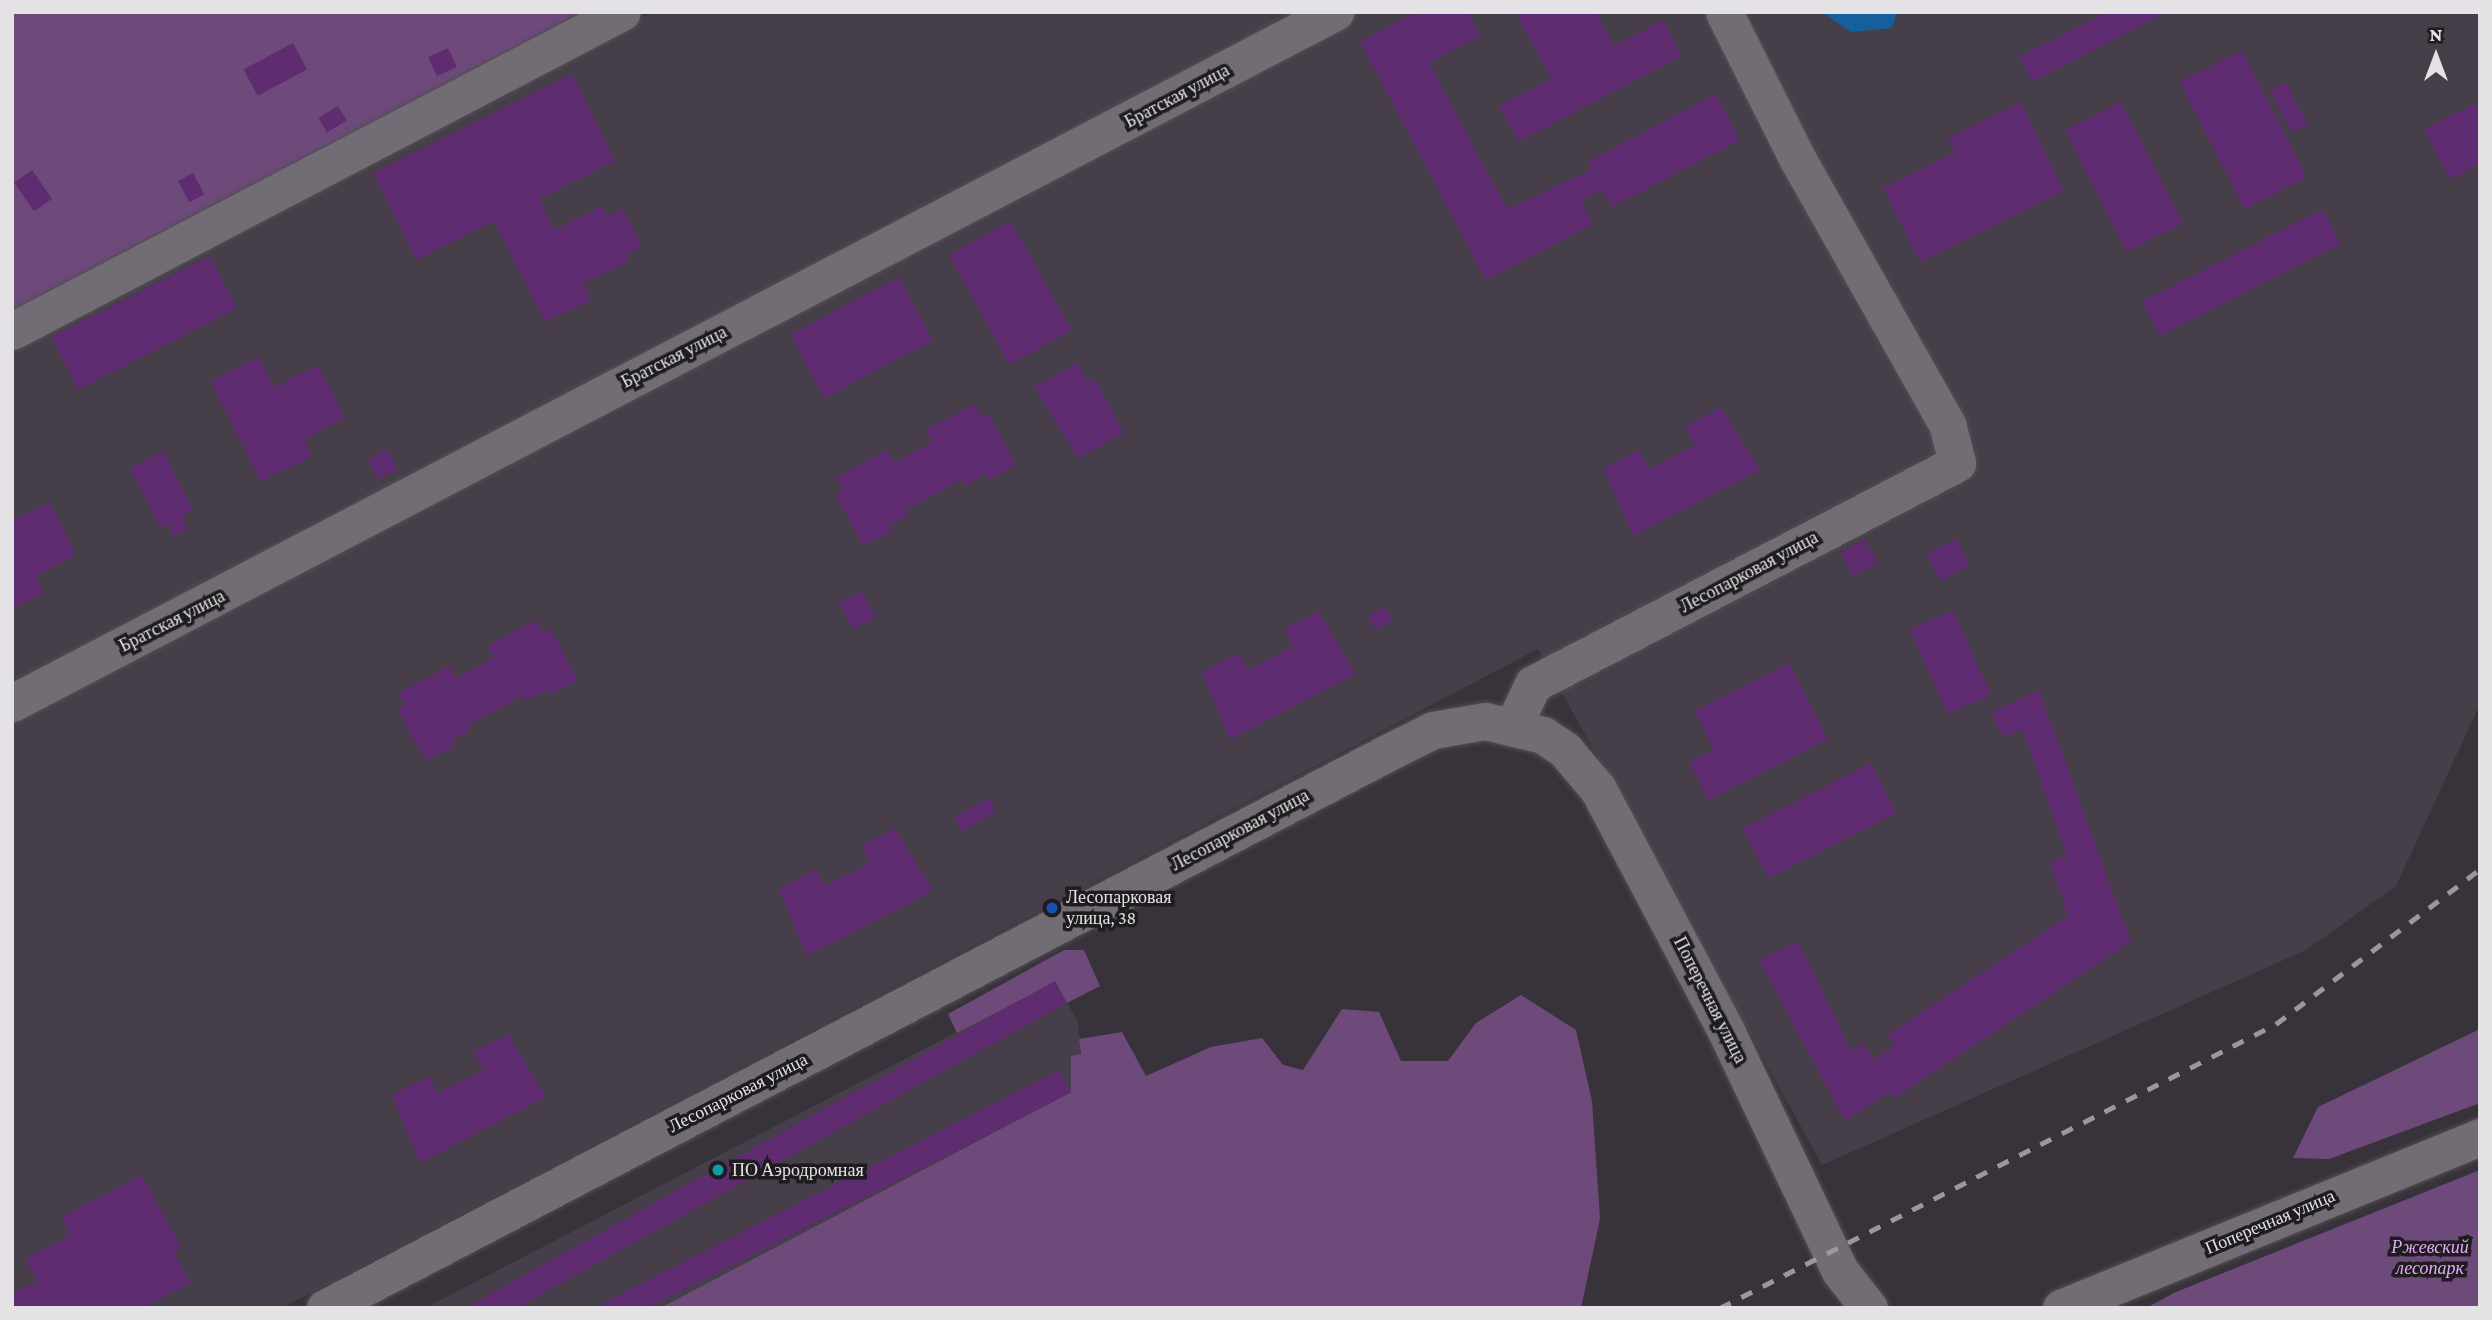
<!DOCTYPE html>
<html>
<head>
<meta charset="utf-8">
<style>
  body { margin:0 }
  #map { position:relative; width:2492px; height:1320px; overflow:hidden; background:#38333a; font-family:"Crimson Pro",serif }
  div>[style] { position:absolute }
  .built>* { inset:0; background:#463e49 }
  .green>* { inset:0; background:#6e4a7b }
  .water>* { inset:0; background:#165f9d }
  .building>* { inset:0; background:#5f2c71; transform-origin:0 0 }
  .roads { filter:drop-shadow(0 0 2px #524f54) drop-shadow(0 0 2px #524f54) }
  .minor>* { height:37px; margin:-18.5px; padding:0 18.5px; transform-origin:18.5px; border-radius:18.5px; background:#726d74 }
  .rail>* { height:5px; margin-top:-2.5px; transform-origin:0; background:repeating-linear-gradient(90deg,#9b979d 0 12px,transparent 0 24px) }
  .dots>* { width:19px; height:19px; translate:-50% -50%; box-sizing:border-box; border:4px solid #1e1c1f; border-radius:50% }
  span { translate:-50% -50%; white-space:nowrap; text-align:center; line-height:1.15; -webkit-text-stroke:7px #1e1c1f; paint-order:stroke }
  .street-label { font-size:18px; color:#e5e2e6 }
  .poi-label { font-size:18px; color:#e5e2e6 }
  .left { translate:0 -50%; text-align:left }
  .park-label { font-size:18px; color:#e2aaf7; font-style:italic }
  .frame { position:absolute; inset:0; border:14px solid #e5e2e6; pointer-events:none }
  .north { position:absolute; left:2401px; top:21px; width:70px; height:70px; -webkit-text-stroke:5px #1e1c1f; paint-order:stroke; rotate:0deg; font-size:19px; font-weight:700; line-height:28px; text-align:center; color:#e5e2e6 }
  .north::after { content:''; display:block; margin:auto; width:24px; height:32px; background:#e5e2e6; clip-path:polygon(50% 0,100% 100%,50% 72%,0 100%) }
</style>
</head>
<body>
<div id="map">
  <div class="built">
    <div style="clip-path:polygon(653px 12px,2480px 12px,2480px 704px,2396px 886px,2306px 950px,1822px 1165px,1538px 649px,282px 1308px,12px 1308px,12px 343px)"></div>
    <div style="clip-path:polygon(1055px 981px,1078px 1022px,1081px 1055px,1071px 1056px,1071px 1092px,660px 1308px,425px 1308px)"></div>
  </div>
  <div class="green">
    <div style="clip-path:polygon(12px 12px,590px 12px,12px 318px)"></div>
    <div style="clip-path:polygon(1064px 950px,1084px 950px,1100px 986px,1067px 1003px,1055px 982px,957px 1033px,948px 1014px)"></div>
    <div style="clip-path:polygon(1521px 995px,1576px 1030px,1592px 1101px,1600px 1219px,1581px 1308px,660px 1308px,1071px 1092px,1071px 1056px,1081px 1054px,1079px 1039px,1122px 1032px,1146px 1076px,1211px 1047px,1262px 1038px,1283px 1065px,1303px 1070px,1342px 1009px,1379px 1012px,1401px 1061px,1448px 1061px,1476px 1023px)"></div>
    <div style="clip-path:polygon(2480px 1029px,2480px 1103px,2329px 1159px,2293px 1158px,2318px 1107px)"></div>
    <div style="clip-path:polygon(2480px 1170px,2480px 1308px,2146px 1308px,2176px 1292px)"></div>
  </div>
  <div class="water">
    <div style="clip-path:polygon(1822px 12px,1897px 12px,1892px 28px,1851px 32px)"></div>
  </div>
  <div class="building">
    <div style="clip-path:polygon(1416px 12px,1468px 12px,1480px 36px,1429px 63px,1507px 209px,1591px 170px,1587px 162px,1716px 94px,1740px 140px,1612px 207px,1602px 190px,1581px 201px,1593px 224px,1486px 280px,1360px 42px)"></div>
    <div style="clip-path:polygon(1515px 12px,1596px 12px,1614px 46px,1663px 20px,1682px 56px,1518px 142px,1499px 106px,1551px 79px)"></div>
    <div style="clip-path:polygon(2107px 12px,2168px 12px,2032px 82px,2019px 57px)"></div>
    <div style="left:293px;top:43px;width:30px;height:56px;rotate:62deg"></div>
    <div style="left:448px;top:48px;width:21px;height:22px;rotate:65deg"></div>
    <div style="left:2242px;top:50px;width:143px;height:70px;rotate:63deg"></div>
    <div style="clip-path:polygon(572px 74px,615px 161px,539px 199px,554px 230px,602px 206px,607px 217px,623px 209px,642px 247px,626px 255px,629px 261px,583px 284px,591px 300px,545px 322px,494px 221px,416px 260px,373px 173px)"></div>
    <div style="left:2286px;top:82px;width:48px;height:18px;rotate:63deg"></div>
    <div style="clip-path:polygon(2480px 101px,2480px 164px,2450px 179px,2424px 129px)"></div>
    <div style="clip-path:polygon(2021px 102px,2064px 191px,1920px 262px,1883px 188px,1955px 152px,1948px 138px)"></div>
    <div style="left:2121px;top:102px;width:136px;height:63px;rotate:63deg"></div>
    <div style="left:338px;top:106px;width:17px;height:23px;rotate:59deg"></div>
    <div style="left:32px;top:170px;width:35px;height:22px;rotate:55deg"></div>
    <div style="left:193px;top:173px;width:24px;height:17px;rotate:62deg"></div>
    <div style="left:2323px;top:209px;width:39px;height:203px;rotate:63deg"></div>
    <div style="left:1011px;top:221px;width:125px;height:71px;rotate:61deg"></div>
    <div style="left:210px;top:256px;width:59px;height:178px;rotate:63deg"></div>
    <div style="left:899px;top:277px;width:72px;height:123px;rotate:62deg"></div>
    <div style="clip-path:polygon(258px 357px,274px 387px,318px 365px,345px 418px,304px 439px,312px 456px,261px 482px,210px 381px)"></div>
    <div style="clip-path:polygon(1078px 363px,1088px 382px,1095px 379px,1124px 433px,1078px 458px,1034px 387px)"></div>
    <div style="clip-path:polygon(975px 404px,981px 416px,988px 413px,1016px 465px,988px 480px,985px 474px,964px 486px,961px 480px,906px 510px,908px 515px,889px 526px,892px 531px,863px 546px,835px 494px,843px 490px,836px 478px,887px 450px,894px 463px,932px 442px,925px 430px)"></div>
    <div style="clip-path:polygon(1721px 407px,1760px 470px,1633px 536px,1603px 469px,1639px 450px,1649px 469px,1695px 445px,1685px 426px)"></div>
    <div style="left:388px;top:449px;width:23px;height:22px;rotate:65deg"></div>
    <div style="clip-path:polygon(163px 451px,193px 510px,182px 516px,188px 529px,173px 536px,167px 524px,160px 527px,130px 468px)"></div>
    <div style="clip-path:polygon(50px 502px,76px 555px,36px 576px,44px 593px,12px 609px,12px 521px)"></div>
    <div style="left:1865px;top:539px;width:27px;height:28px;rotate:62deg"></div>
    <div style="left:1956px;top:539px;width:30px;height:33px;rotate:63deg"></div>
    <div style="left:862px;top:591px;width:30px;height:25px;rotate:63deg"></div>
    <div style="left:1385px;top:607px;width:16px;height:19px;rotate:63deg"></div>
    <div style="left:1953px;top:610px;width:93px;height:47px;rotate:66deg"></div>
    <div style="clip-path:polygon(1318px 611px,1356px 674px,1230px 740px,1202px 672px,1239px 653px,1248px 670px,1293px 646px,1284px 629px)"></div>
    <div style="clip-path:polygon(536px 620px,543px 632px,550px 628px,578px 680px,550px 695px,547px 690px,526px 701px,523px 696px,467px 726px,470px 731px,451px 741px,454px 747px,425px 761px,397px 709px,405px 705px,398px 693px,449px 666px,456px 678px,494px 658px,487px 646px)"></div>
    <div style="clip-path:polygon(1789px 663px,1828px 739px,1708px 800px,1689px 762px,1714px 750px,1695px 711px)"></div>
    <div style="clip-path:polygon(2039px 690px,2131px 942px,1894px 1098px,1890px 1092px,1845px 1121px,1759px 960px,1798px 941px,1851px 1051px,1863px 1043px,1874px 1059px,1895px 1046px,1887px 1035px,2068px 916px,2050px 862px,2067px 856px,2022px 729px,2003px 738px,1991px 712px)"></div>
    <div style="left:1871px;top:763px;width:56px;height:144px;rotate:63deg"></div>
    <div style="left:988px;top:798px;width:16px;height:39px;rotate:60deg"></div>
    <div style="clip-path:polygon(895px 828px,933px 891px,807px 956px,779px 889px,816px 869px,825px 886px,870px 863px,861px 846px)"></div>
    <div style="left:1055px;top:981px;width:25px;height:710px;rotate:61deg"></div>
    <div style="clip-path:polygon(508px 1034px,546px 1097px,420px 1163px,392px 1095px,429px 1076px,438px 1093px,483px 1070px,474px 1052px)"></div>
    <div style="left:1060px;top:1070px;width:25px;height:513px;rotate:63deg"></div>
    <div style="clip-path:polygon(142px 1175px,181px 1248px,174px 1251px,191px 1283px,143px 1308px,12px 1308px,12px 1294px,37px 1281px,25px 1259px,70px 1235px,61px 1217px)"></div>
  </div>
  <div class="roads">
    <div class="minor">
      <div style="left:12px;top:331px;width:688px;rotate:-27.61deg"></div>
      <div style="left:12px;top:703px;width:1493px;rotate:-27.58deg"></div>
      <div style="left:1514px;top:724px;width:44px;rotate:-64.6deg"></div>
      <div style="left:1533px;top:684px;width:478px;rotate:-27.5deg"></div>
      <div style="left:1957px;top:463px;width:38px;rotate:-104deg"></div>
      <div style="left:1948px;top:426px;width:305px;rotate:-119.4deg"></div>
      <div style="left:1798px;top:160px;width:165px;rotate:-116.6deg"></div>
      <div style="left:325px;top:1308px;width:1203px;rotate:-27.59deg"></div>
      <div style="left:1391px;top:751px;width:47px;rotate:-26.6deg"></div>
      <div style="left:1433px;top:730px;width:53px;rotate:-9.8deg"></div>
      <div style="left:1485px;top:721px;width:60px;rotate:13.6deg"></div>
      <div style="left:1543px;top:735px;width:27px;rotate:34deg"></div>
      <div style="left:1565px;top:750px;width:51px;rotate:49.8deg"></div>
      <div style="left:1598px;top:789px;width:276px;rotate:62.1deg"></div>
      <div style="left:1727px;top:1033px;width:263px;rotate:64.6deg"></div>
      <div style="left:1840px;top:1271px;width:47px;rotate:51.9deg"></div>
      <div style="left:2061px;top:1308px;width:453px;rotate:-22.2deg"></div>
    </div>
  </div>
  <div class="rail">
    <div style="left:1720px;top:1308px;width:624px;rotate:-27.06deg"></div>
    <div style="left:2276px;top:1024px;width:256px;rotate:-37.2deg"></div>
  </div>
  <div class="dots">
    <div style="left:1052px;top:908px;background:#1a4fb4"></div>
    <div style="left:718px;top:1170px;background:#0f9aa8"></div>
  </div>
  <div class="street-label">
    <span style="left:1177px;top:96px;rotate:-28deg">Братская улица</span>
    <span style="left:674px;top:357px;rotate:-27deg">Братская улица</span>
    <span style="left:1749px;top:572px;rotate:-28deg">Лесопарковая улица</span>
    <span style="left:172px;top:621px;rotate:-27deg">Братская улица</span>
    <span style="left:1240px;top:830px;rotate:-28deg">Лесопарковая улица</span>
    <span style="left:1710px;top:1000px;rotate:63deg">Поперечная улица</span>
    <span style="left:738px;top:1093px;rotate:-27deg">Лесопарковая улица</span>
    <span style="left:2270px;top:1222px;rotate:-23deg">Поперечная улица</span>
  </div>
  <div class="poi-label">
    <span class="left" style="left:1066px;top:908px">Лесопарковая<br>улица, 38</span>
    <span class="left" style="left:732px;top:1170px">ПО Аэродромная</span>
  </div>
  <div class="park-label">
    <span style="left:2430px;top:1258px">Ржевский<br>лесопарк</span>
  </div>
  <div class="frame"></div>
  <div class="north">N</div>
</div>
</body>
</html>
